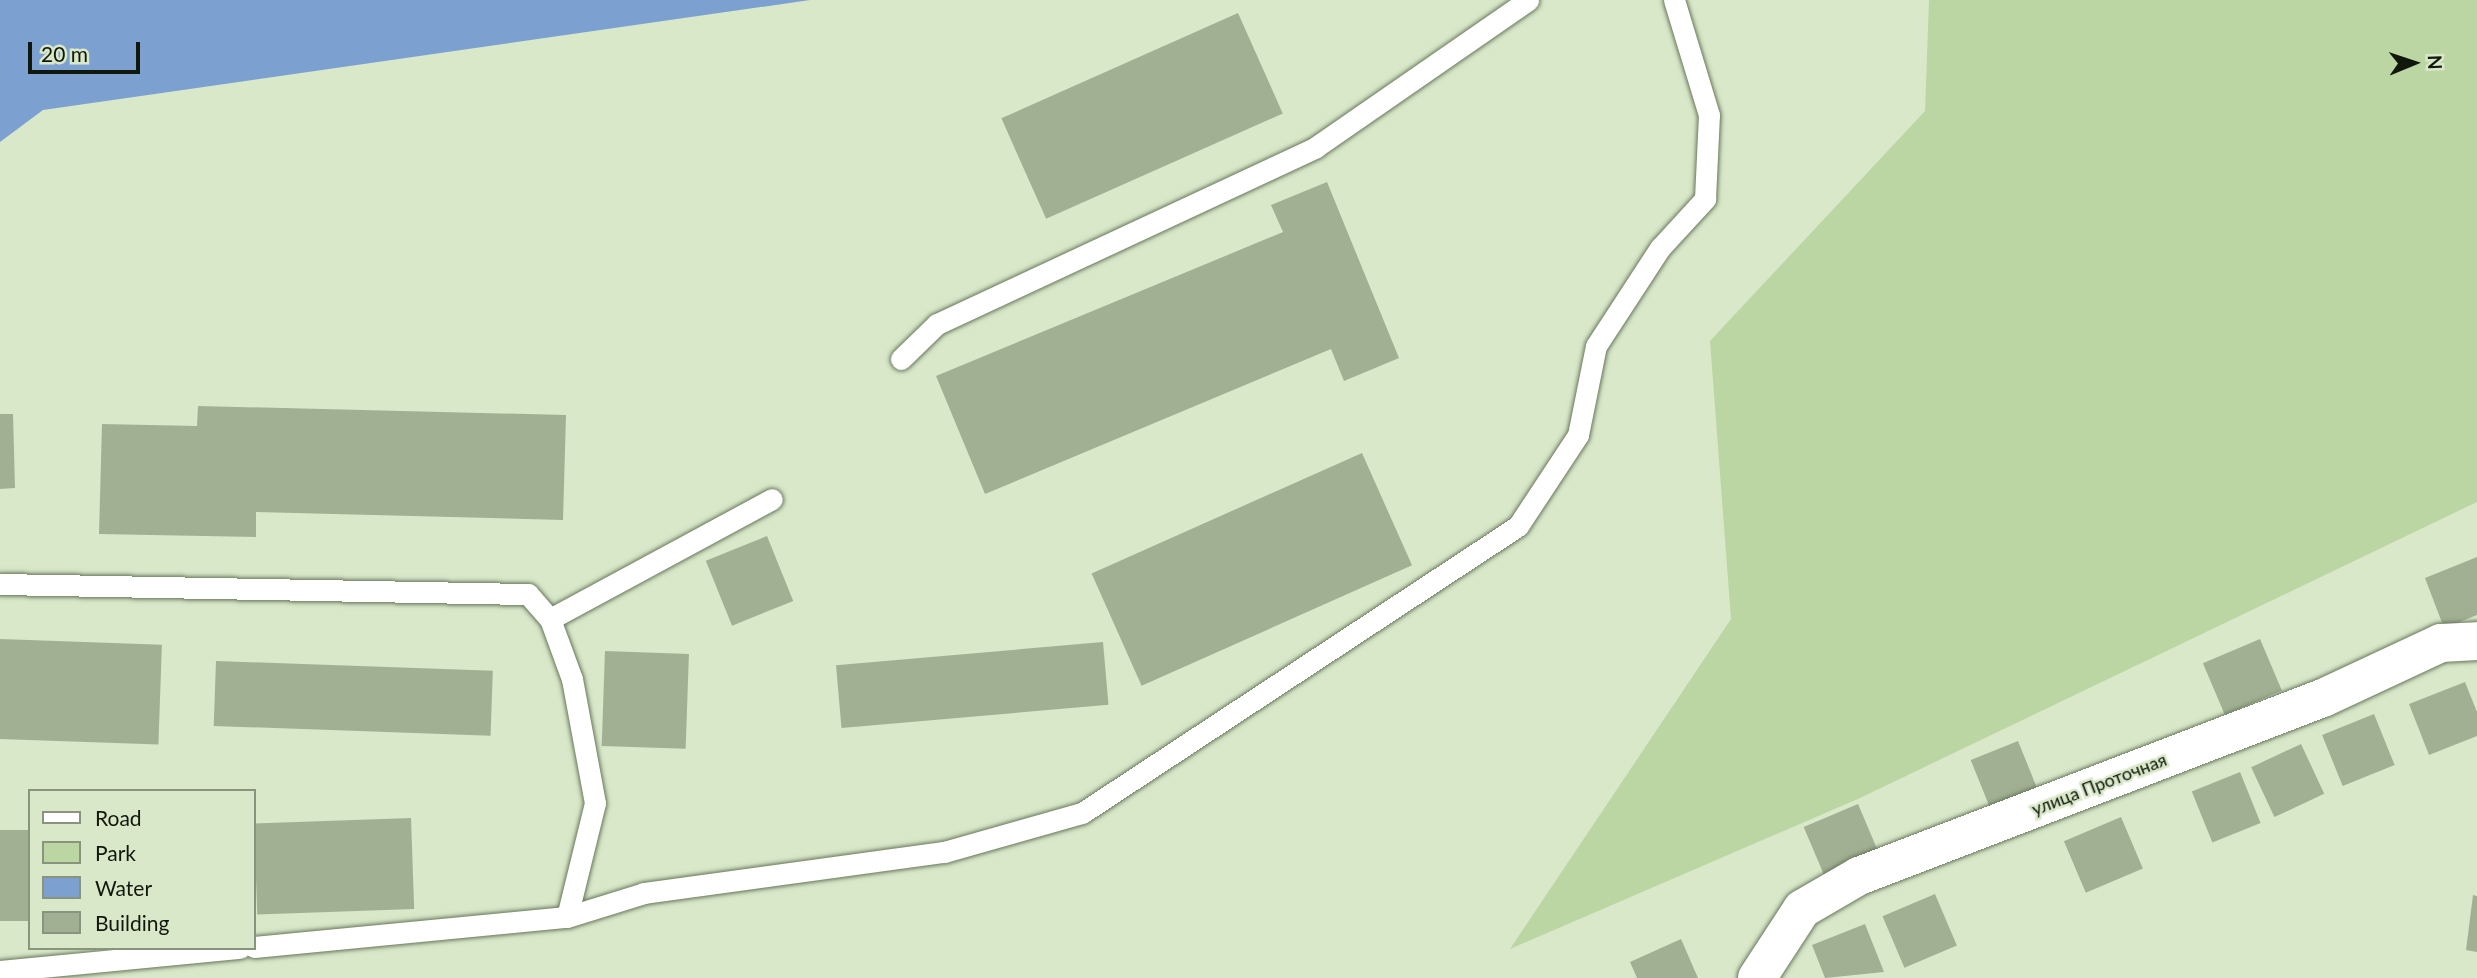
<!DOCTYPE html>
<html>
<head>
<meta charset="utf-8">
<style>
  body { margin:0 }
  #map { position:relative; width:2477px; height:978px; overflow:hidden; background:#d8e8c9; font-family:Lato,sans-serif }
  div>[style] { position:absolute }
  .green>* { inset:0; background:#bcd6a3 }
  .water>* { inset:0; background:#7ca0d0 }
  .building>* { inset:0; background:#a1b093; transform-origin:0 0 }
  .roads { filter:drop-shadow(0 0 2px #69775c) drop-shadow(0 0 2px #69775c) }
  .lane>* { height:21px; margin:-10.5px; padding:0 10.5px; transform-origin:10.5px; border-radius:10.5px; background:#fff }
  .street>* { height:38px; margin:-19px; padding:0 19px; transform-origin:19px; border-radius:19px; background:#fff }
  span { translate:-50% -50%; white-space:nowrap; text-align:center; line-height:1.15; -webkit-text-stroke:5px #d8e8c9; paint-order:stroke }
  .street-label { font-size:18px; color:#12170c }
  .legend { position:absolute; left:28px; top:789px; width:228px; height:161px; box-sizing:border-box; background:#d8e8c9; border:2px solid #89947d; margin:0; padding:9px 12px; list-style:none; font-size:21px; color:#12170c }
  .legend li { display:flex; align-items:center; gap:14px; height:35px }
  .legend b { width:35px; border:2px solid #89947d }
  .north { position:absolute; left:2379px; top:28px; width:70px; height:70px; -webkit-text-stroke:5px #d8e8c9; paint-order:stroke; rotate:88deg; font-size:19px; font-weight:700; line-height:28px; text-align:center; color:#12170c }
  .north::after { content:''; display:block; margin:auto; width:24px; height:32px; background:#12170c; clip-path:polygon(50% 0,100% 100%,50% 72%,0 100%) }
  .scale { position:absolute; left:28px; top:42px; width:112px; height:32px; box-sizing:border-box; border:4px solid #12170c; border-top:0; padding-left:9px; font-size:21px; line-height:24px; white-space:nowrap; color:#12170c; -webkit-text-stroke:5px #d8e8c9; paint-order:stroke }
</style>
</head>
<body>
<div id="map">
  <div class="green">
    <div style="clip-path:polygon(1929px 0,2477px 0,2477px 502px,1860px 798px,1510px 949px,1731px 619px,1710px 341px,1925px 111px)"></div>
  </div>
  <div class="water">
    <div style="clip-path:polygon(0 0,810px 0,43px 110px,0 142px)"></div>
  </div>
  <div class="building">
    <div style="left:1238px;top:13px;width:110px;height:259px;rotate:66deg"></div>
    <div style="clip-path:polygon(1327px 182px,1399px 358px,1344px 381px,1331px 349px,985px 494px,936px 376px,1283px 232px,1271px 205px)"></div>
    <div style="clip-path:polygon(198px 406px,566px 415px,563px 520px,256px 512px,256px 537px,99px 534px,102px 424px,197px 426px)"></div>
    <div style="clip-path:polygon(0 414px,13px 414px,15px 488px,0 489px)"></div>
    <div style="left:1362px;top:453px;width:123px;height:296px;rotate:66deg"></div>
    <div style="left:767px;top:536px;width:70px;height:66px;rotate:68deg"></div>
    <div style="clip-path:polygon(2477px 557px,2477px 615px,2444px 628px,2425px 578px)"></div>
    <div style="left:0;top:639px;width:162px;height:100px;rotate:2deg"></div>
    <div style="left:2260px;top:639px;width:56px;height:62px;rotate:67deg"></div>
    <div style="left:1103px;top:642px;width:63px;height:268px;rotate:85deg"></div>
    <div style="left:605px;top:651px;width:84px;height:95px;rotate:2deg"></div>
    <div style="left:216px;top:661px;width:277px;height:65px;rotate:2deg"></div>
    <div style="clip-path:polygon(2465px 682px,2477px 712px,2477px 736px,2429px 755px,2409px 704px)"></div>
    <div style="left:2374px;top:714px;width:55px;height:56px;rotate:68deg"></div>
    <div style="left:2018px;top:741px;width:56px;height:51px;rotate:68deg"></div>
    <div style="left:2301px;top:744px;width:55px;height:55px;rotate:65deg"></div>
    <div style="left:2240px;top:772px;width:55px;height:52px;rotate:68deg"></div>
    <div style="left:1858px;top:804px;width:56px;height:59px;rotate:67deg"></div>
    <div style="left:2121px;top:817px;width:56px;height:62px;rotate:67deg"></div>
    <div style="left:411px;top:818px;width:91px;height:157px;rotate:88deg"></div>
    <div style="left:30px;top:830px;width:91px;height:30px;rotate:90deg"></div>
    <div style="left:1935px;top:894px;width:56px;height:57px;rotate:67deg"></div>
    <div style="clip-path:polygon(2473px 895px,2477px 896px,2477px 952px,2466px 950px)"></div>
    <div style="clip-path:polygon(1865px 924px,1884px 972px,1825px 978px,1812px 945px)"></div>
    <div style="clip-path:polygon(1681px 939px,1698px 978px,1637px 978px,1630px 962px)"></div>
  </div>
  <div class="roads">
    <div class="lane">
      <div style="left:901px;top:359px;width:50px;rotate:-44.2deg"></div>
      <div style="left:937px;top:324px;width:418px;rotate:-25deg"></div>
      <div style="left:1316px;top:147px;width:258px;rotate:-34.7deg"></div>
      <div style="left:0;top:584px;width:528px;rotate:1.09deg"></div>
      <div style="left:528px;top:594px;width:33px;rotate:49deg"></div>
      <div style="left:550px;top:619px;width:64px;rotate:69.9deg"></div>
      <div style="left:572px;top:679px;width:126px;rotate:79.5deg"></div>
      <div style="left:595px;top:803px;width:117px;rotate:103.8deg"></div>
      <div style="left:550px;top:619px;width:252px;rotate:-28.4deg"></div>
      <div style="left:254px;top:947px;width:314px;rotate:-5.5deg"></div>
      <div style="left:567px;top:917px;width:81px;rotate:-17.3deg"></div>
      <div style="left:644px;top:893px;width:303px;rotate:-7.8deg"></div>
      <div style="left:944px;top:852px;width:143px;rotate:-15.8deg"></div>
      <div style="left:1082px;top:813px;width:522px;rotate:-33.36deg"></div>
      <div style="left:1518px;top:526px;width:109px;rotate:-56.6deg"></div>
      <div style="left:1578px;top:435px;width:91px;rotate:-78.6deg"></div>
      <div style="left:1596px;top:346px;width:117px;rotate:-56.9deg"></div>
      <div style="left:1660px;top:248px;width:67px;rotate:-47.4deg"></div>
      <div style="left:1705px;top:199px;width:84px;rotate:-87.3deg"></div>
      <div style="left:1709px;top:115px;width:120px;rotate:-106.9deg"></div>
      <div style="left:0;top:971px;width:241px;rotate:-5.5deg"></div>
    </div>
    <div class="street">
      <div style="left:1757px;top:978px;width:82px;rotate:-56.9deg"></div>
      <div style="left:1802px;top:909px;width:66px;rotate:-30.1deg"></div>
      <div style="left:1859px;top:876px;width:497px;rotate:-21deg"></div>
      <div style="left:2323px;top:698px;width:130px;rotate:-25deg"></div>
      <div style="left:2441px;top:643px;width:36px;rotate:-3deg"></div>
    </div>
  </div>
  <div class="street-label">
    <span style="left:2099px;top:784px;rotate:-21deg">улица Проточная</span>
  </div>
  <ul class="legend">
  <li><b style="height:9px;background:#fff"></b>Road</li>
  <li><b style="height:19px;background:#bcd6a3"></b>Park</li>
  <li><b style="height:19px;background:#7ca0d0"></b>Water</li>
  <li><b style="height:19px;background:#a1b093"></b>Building</li>
  </ul>
  <div class="north">N</div>
  <div class="scale">20 m</div>
</div>
</body>
</html>
